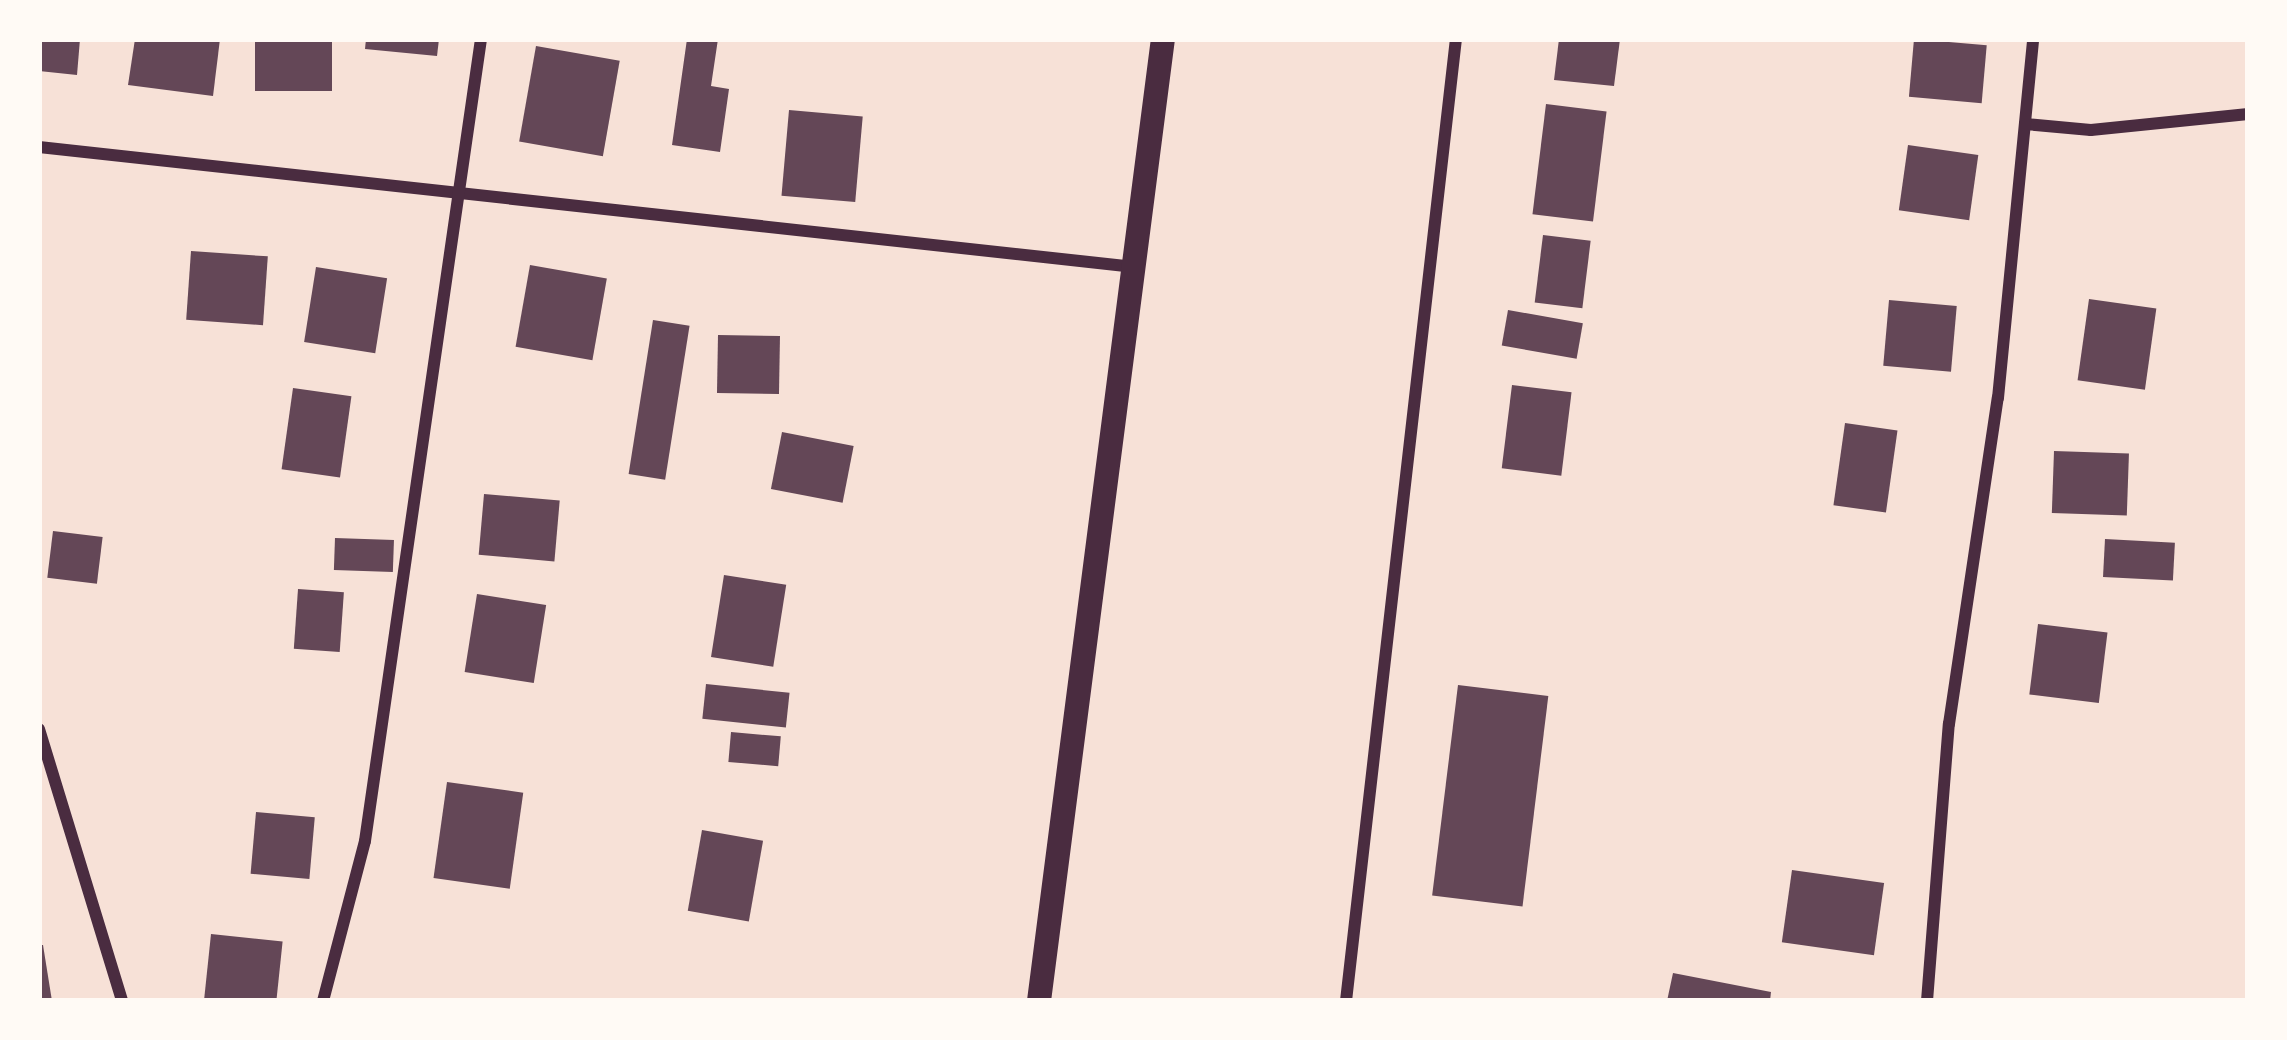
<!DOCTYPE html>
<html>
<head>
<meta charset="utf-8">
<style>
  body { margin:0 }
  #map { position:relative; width:2287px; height:1040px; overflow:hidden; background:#f7e1d7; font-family:Arial,sans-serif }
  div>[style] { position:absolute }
  .building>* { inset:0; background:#644757; transform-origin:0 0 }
  .minor>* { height:12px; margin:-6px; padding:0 6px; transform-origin:6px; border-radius:6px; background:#4a2c40 }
  .secondary>* { height:24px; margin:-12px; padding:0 12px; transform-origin:12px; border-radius:12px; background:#4a2c40 }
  span { translate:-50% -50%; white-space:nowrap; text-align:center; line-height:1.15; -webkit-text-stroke:12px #fffaf5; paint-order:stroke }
  .frame { position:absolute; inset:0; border:42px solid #fffaf5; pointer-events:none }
</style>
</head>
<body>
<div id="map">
  <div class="building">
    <div style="clip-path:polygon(39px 39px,80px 39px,77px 75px,39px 71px)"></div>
    <div style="clip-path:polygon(135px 39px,220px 39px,213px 96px,128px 85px)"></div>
    <div style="left:255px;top:39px;width:77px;height:52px"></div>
    <div style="clip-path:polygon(366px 39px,439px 39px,437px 56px,365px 49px)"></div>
    <div style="clip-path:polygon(687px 39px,718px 39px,711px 86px,729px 89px,720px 152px,672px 145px)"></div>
    <div style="clip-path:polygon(1559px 39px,1620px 39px,1614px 86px,1554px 80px)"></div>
    <div style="left:1914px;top:39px;width:73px;height:58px;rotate:5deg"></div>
    <div style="left:536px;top:46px;width:85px;height:97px;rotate:10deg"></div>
    <div style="left:1546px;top:104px;width:61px;height:111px;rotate:7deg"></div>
    <div style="left:789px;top:110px;width:74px;height:86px;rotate:5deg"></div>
    <div style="left:1908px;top:145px;width:71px;height:66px;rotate:8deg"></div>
    <div style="left:1543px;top:235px;width:48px;height:68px;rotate:7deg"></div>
    <div style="left:191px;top:251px;width:77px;height:69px;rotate:4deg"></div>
    <div style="left:530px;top:265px;width:78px;height:83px;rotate:10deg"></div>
    <div style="left:316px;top:267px;width:72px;height:76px;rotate:9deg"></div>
    <div style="left:2089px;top:299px;width:68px;height:82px;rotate:8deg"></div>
    <div style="left:1889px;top:300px;width:68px;height:66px;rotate:5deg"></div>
    <div style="left:1508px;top:310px;width:76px;height:36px;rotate:10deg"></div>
    <div style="left:653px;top:320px;width:37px;height:156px;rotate:9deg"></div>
    <div style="left:718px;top:335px;width:62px;height:58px;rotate:1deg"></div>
    <div style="left:1512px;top:385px;width:60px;height:84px;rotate:7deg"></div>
    <div style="left:293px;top:388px;width:59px;height:82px;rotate:8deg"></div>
    <div style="left:1845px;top:423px;width:53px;height:83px;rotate:8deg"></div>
    <div style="left:782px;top:432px;width:73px;height:58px;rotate:11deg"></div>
    <div style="left:2054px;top:451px;width:75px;height:62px;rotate:2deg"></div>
    <div style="left:484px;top:494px;width:76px;height:61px;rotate:5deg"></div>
    <div style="left:53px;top:531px;width:50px;height:47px;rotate:7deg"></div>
    <div style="left:335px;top:538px;width:59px;height:32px;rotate:2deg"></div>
    <div style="left:2105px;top:539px;width:70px;height:38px;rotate:3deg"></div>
    <div style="left:724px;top:575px;width:63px;height:83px;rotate:9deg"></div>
    <div style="left:298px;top:589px;width:46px;height:60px;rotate:4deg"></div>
    <div style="left:477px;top:594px;width:70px;height:79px;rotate:9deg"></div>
    <div style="left:2038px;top:624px;width:70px;height:71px;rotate:7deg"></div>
    <div style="left:706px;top:684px;width:84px;height:35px;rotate:6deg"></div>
    <div style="left:1458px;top:685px;width:91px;height:212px;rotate:7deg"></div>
    <div style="left:731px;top:732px;width:50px;height:30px;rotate:5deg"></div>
    <div style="left:447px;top:782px;width:77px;height:97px;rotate:8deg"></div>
    <div style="left:256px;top:812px;width:59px;height:62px;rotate:5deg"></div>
    <div style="left:702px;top:830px;width:62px;height:82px;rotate:10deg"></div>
    <div style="left:1792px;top:870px;width:93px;height:73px;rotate:8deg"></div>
    <div style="left:211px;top:934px;width:72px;height:67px;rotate:6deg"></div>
    <div style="clip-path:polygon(39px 945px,43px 945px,52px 1001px,39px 1001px)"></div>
    <div style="clip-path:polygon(1673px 973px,1771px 992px,1770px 1001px,1667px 1001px)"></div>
  </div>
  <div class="minor">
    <div style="left:2025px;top:124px;width:66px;rotate:5.2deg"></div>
    <div style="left:2091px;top:130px;width:158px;rotate:-5.8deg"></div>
    <div style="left:39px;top:147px;width:1102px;rotate:6.25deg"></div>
    <div style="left:39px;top:729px;width:284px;rotate:73deg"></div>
    <div style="left:323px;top:1001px;width:165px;rotate:-75.3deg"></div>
    <div style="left:365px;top:841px;width:810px;rotate:-81.77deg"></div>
    <div style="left:1346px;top:1001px;width:968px;rotate:-83.48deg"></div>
    <div style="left:1927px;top:1001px;width:278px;rotate:-85.5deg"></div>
    <div style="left:1949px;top:724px;width:330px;rotate:-81.5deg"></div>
    <div style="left:1998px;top:398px;width:361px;rotate:-84.4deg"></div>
  </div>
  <div class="secondary">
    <div style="left:1039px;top:1001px;width:970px;rotate:-82.66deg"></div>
  </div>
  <div class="frame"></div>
</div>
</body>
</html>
